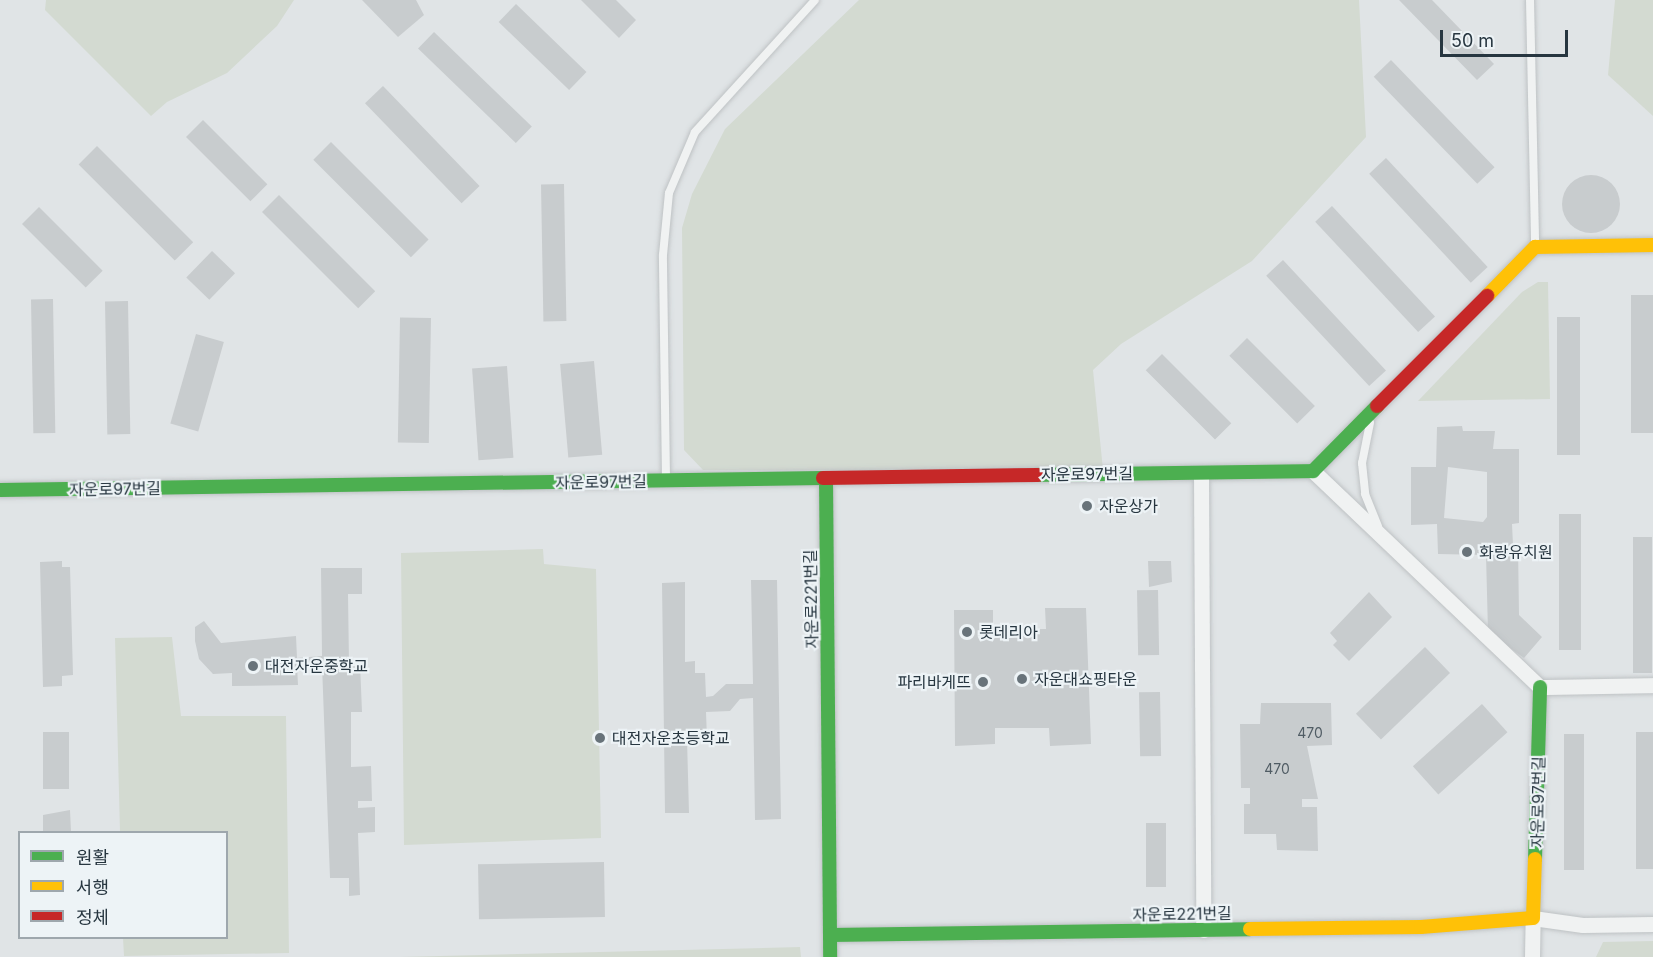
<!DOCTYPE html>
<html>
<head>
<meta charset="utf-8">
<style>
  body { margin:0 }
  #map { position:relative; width:1653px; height:957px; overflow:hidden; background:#e0e4e6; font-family:Inter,"Noto Sans KR",sans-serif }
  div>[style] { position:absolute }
  .green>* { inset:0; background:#d3dad1 }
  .building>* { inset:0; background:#c8ccce; transform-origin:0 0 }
  .round { border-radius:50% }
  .roads { filter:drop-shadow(0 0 2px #bec2c4) drop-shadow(0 0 2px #bec2c4) }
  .lane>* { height:8px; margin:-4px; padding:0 4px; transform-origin:4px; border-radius:4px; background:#f0f2f2 }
  .street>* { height:15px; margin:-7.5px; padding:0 7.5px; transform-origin:7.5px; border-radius:7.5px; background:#f0f2f2 }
  .fast>* { height:14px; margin:-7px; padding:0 7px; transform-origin:7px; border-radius:7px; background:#4caf50 }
  .slow>* { height:14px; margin:-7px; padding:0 7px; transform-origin:7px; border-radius:7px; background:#ffc107 }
  .jam>* { height:14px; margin:-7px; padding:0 7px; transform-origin:7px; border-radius:7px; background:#c62828 }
  .dots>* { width:16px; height:16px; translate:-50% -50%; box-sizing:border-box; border:3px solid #edf3f6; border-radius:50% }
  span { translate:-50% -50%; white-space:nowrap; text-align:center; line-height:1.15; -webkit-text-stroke:4.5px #edf3f6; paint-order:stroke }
  .number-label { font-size:14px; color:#505c64 }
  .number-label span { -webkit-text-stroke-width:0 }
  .street-label { font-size:16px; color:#273640 }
  .poi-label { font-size:16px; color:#273640 }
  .left { translate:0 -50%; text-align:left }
  .right { translate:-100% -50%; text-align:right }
  .legend { position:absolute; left:18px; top:831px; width:210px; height:108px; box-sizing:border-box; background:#edf3f6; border:2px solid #9ea7ad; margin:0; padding:8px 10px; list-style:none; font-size:18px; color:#273640 }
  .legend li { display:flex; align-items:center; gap:12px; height:30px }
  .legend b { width:30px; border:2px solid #9ea7ad }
  .scale { position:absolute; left:1440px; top:30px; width:128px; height:27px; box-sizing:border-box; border:3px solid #273640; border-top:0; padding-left:8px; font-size:18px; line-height:21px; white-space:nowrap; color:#273640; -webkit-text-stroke:4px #edf3f6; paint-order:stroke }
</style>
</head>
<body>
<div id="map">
  <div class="green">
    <div style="clip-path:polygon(46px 0,294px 0,277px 26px,227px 73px,167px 102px,151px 116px,45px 10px)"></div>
    <div style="clip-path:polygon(859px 0,1359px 0,1366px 137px,1252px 261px,1121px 344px,1093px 370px,1103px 470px,703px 470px,684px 450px,682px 228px,692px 194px,725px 129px)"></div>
    <div style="clip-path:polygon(1615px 0,1653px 0,1653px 116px,1608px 75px)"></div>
    <div style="clip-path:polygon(1538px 282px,1548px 282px,1550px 399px,1418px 401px,1522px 292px)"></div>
    <div style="clip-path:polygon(543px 549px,544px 564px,596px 569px,601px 838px,404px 845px,401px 553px)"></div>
    <div style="clip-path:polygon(172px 637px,181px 716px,286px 716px,289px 953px,124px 956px,123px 938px,226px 938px,226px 832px,120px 832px,115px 638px)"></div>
    <div style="clip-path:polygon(1653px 941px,1653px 957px,1596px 957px,1603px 942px)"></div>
    <div style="clip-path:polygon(800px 947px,801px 957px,400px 957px)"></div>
  </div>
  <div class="building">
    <div style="clip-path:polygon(362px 0,416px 0,424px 15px,398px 37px)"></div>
    <div style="clip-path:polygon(581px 0,616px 0,636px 20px,619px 38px)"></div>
    <div style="clip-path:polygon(1399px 0,1432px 0,1494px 64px,1477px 80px)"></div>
    <div style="left:516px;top:4px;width:98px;height:25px;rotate:44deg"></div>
    <div style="left:434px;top:32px;width:136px;height:23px;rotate:44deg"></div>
    <div style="left:1391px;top:60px;width:149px;height:24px;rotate:46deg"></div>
    <div style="left:383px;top:86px;width:139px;height:25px;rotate:46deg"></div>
    <div style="left:203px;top:120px;width:91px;height:24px;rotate:45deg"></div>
    <div style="left:331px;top:142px;width:138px;height:25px;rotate:45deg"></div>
    <div style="left:97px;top:146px;width:136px;height:26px;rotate:45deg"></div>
    <div style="left:1386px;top:158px;width:149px;height:23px;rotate:47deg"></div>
    <div class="round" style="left:1562px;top:175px;width:58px;height:58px"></div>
    <div style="left:564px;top:184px;width:137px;height:23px;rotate:89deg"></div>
    <div style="left:279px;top:195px;width:136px;height:24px;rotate:45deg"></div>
    <div style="left:1332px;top:206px;width:151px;height:23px;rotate:47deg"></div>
    <div style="left:39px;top:207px;width:90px;height:24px;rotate:45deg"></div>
    <div style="left:212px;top:251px;width:32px;height:37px;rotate:44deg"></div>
    <div style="left:1283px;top:260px;width:151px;height:23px;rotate:47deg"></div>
    <div style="left:1653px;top:295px;width:138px;height:22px;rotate:90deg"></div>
    <div style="left:53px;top:299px;width:134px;height:22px;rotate:89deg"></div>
    <div style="left:128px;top:301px;width:133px;height:23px;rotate:89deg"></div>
    <div style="left:1557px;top:317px;width:23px;height:138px"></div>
    <div style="left:431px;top:318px;width:125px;height:31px;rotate:91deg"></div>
    <div style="left:196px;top:334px;width:29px;height:93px;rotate:16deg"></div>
    <div style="left:1247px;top:338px;width:96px;height:25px;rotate:45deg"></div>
    <div style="left:1162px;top:354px;width:98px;height:23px;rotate:45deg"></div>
    <div style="left:594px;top:361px;width:94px;height:34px;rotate:85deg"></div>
    <div style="left:507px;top:366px;width:92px;height:35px;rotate:86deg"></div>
    <div style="clip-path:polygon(evenodd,1462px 426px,1463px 431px,1495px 431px,1493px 449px,1519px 449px,1519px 523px,1512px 524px,1513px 545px,1518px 545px,1519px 615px,1542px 637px,1524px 658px,1488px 632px,1486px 555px,1438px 554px,1437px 524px,1411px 525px,1411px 467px,1436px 467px,1437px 427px,1462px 426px,1448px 467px,1487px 472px,1487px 517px,1483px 522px,1444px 518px,1448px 467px)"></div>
    <div style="left:1559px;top:514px;width:22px;height:136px"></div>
    <div style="left:1652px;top:537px;width:136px;height:19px;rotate:90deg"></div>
    <div style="clip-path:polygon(62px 561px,62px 567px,70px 567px,73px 675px,62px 676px,62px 686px,43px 687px,40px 562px)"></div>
    <div style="clip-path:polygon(1148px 561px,1171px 561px,1172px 582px,1149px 587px)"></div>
    <div style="clip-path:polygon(321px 568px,362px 568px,362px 594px,348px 594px,349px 664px,360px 663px,362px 712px,351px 712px,351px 767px,371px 766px,372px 801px,358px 801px,358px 808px,375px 807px,375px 832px,358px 833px,360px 895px,349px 896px,349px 878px,330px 878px,322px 665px,297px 666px,298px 685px,232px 686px,232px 673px,213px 674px,199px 659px,195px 641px,195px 627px,204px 621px,221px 643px,296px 636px,297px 658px,322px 656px)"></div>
    <div style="clip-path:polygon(751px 580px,777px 580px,781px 819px,755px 820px,753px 698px,740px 699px,730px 711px,706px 712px,707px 739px,687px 739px,689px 813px,665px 813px,662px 583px,685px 582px,685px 662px,695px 661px,695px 673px,705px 673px,706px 697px,713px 696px,726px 684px,753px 684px)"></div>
    <div style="left:1158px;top:590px;width:65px;height:21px;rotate:89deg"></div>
    <div style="clip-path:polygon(1369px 592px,1392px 617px,1349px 661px,1333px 645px,1337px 641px,1330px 633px)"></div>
    <div style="clip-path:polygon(1045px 608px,1086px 608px,1091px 744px,1050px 746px,1049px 728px,995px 728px,995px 744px,955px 746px,954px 610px,993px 610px,993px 630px,1046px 629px)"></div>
    <div style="left:1425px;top:647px;width:36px;height:96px;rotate:46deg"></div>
    <div style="left:1160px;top:692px;width:64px;height:21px;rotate:89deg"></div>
    <div style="clip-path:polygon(1261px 703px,1331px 703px,1332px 745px,1307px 746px,1318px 799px,1302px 799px,1302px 807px,1317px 807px,1318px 851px,1277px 850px,1276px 834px,1244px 834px,1244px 804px,1250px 804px,1250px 788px,1241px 788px,1240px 724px,1260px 724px)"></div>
    <div style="left:1482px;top:704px;width:38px;height:93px;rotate:48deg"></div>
    <div style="left:43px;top:732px;width:26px;height:57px"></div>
    <div style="left:1653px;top:732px;width:137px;height:17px;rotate:90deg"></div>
    <div style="left:1584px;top:734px;width:136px;height:20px;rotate:90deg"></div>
    <div style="clip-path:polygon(70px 810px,71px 832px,43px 832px,43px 815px)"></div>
    <div style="left:1146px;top:823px;width:20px;height:64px"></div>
    <div style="left:604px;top:862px;width:55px;height:126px;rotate:89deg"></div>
  </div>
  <div class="roads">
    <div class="lane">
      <div style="left:1530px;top:0;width:245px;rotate:88.8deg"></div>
      <div style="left:1370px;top:423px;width:41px;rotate:101.3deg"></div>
      <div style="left:1362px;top:463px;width:31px;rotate:84deg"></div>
      <div style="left:1365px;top:494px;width:35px;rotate:68deg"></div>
      <div style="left:666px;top:479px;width:224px;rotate:-90.8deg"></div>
      <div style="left:663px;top:255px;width:62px;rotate:-84.5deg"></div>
      <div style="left:669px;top:193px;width:66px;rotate:-66.9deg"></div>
      <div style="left:695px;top:132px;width:178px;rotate:-47.7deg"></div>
    </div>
    <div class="street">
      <div style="left:1313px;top:471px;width:313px;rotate:43.6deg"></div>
      <div style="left:1540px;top:687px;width:113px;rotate:-1deg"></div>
      <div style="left:1201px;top:473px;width:457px;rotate:89.7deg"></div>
      <div style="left:1532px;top:957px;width:39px;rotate:-89deg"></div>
      <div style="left:1533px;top:918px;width:50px;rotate:8deg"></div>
      <div style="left:1583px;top:925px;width:70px;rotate:-0.8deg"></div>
    </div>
    <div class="fast">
      <div style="left:1038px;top:475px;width:275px;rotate:-0.8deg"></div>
      <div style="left:1313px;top:471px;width:91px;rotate:-45.4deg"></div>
      <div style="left:826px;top:478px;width:479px;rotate:89.5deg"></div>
      <div style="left:0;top:490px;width:823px;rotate:-0.84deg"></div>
      <div style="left:1535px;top:859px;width:172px;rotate:-88.3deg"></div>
      <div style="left:830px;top:935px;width:420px;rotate:-0.8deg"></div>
    </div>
    <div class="slow">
      <div style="left:1487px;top:296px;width:69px;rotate:-45.6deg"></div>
      <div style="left:1535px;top:247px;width:118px;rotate:-1deg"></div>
      <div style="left:1250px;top:929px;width:171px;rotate:-0.7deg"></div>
      <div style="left:1421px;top:927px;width:112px;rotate:-4.6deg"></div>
      <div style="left:1533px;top:918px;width:59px;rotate:-88.1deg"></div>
    </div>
    <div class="jam">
      <div style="left:1377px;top:406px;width:156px;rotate:-45deg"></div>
      <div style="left:823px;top:478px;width:215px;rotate:-0.8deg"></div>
    </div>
  </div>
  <div class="dots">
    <div style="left:1087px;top:506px;background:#68737a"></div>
    <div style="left:1467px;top:552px;background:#68737a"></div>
    <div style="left:967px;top:632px;background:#68737a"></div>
    <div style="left:253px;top:666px;background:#68737a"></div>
    <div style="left:1022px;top:679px;background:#68737a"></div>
    <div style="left:983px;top:682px;background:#68737a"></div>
    <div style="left:600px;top:738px;background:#68737a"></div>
  </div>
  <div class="number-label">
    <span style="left:1310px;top:733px">470</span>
    <span style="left:1277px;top:769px">470</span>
  </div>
  <div class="street-label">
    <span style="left:1087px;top:474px;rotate:-1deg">자운로97번길</span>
    <span style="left:601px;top:482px;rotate:-1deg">자운로97번길</span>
    <span style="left:115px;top:489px;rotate:-1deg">자운로97번길</span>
    <span style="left:811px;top:599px;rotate:-91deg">자운로221번길</span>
    <span style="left:1538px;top:802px;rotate:-89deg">자운로97번길</span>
    <span style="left:1182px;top:914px;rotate:-1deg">자운로221번길</span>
  </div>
  <div class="poi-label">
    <span class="left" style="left:1099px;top:506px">자운상가</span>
    <span class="left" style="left:1479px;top:552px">화랑유치원</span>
    <span class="left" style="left:979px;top:632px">롯데리아</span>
    <span class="left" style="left:265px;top:666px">대전자운중학교</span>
    <span class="left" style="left:1034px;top:679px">자운대쇼핑타운</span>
    <span class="right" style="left:971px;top:682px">파리바게뜨</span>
    <span class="left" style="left:612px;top:738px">대전자운초등학교</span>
  </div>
  <ul class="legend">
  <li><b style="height:8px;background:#4caf50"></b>원활</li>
  <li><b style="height:8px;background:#ffc107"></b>서행</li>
  <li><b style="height:8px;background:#c62828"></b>정체</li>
  </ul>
  <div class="scale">50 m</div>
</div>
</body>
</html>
